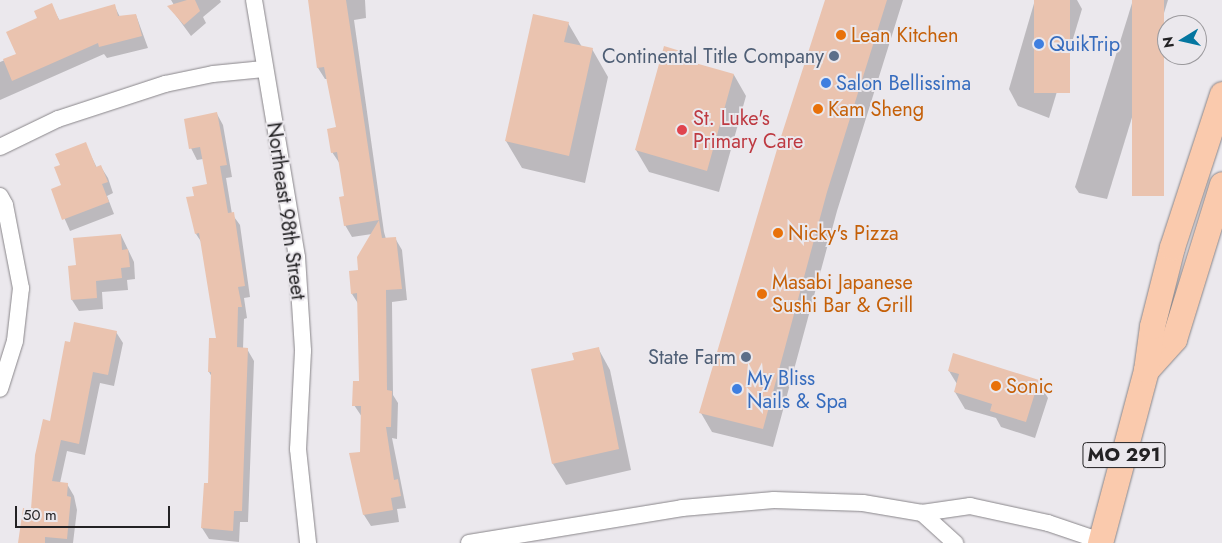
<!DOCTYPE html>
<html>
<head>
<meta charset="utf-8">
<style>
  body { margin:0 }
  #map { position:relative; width:1222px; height:543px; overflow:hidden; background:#ebe8ed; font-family:Jost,sans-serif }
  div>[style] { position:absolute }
  .shadow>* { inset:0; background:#0003 }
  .building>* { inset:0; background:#eac3af; transform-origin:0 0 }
  .roads { filter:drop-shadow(0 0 1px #89868a) drop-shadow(0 0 1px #89868a) }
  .minor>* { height:16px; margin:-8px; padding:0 8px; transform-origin:8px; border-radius:8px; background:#fff }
  .primary>* { height:25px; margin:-12.5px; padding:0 12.5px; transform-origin:12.5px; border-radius:12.5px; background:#facaad }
  .dots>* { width:14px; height:14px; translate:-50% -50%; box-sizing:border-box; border:2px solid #ebe8ed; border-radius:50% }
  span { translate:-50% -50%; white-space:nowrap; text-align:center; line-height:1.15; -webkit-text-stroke:4px #ebe8ed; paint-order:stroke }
  .shield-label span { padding:1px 4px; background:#ebe8ed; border:1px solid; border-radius:4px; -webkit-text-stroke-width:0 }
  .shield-label { font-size:19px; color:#232224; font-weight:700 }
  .food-label { font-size:20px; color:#c56008 }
  .left { translate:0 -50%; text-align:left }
  .shop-label { font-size:20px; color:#366cbe }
  .service-label { font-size:20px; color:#4e5e75 }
  .right { translate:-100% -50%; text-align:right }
  .health-label { font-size:20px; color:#be3a42 }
  .street-label { font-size:20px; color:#232224 }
  .north { position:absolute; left:1157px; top:15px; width:50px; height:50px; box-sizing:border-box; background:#ebe8ed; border:1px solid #9b999d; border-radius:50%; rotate:261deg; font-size:14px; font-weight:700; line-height:20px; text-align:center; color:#232224 }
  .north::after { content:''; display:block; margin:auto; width:18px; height:22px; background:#0476a0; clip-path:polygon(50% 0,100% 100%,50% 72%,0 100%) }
  .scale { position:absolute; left:15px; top:506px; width:155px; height:22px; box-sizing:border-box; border:2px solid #232224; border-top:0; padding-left:6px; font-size:15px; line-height:18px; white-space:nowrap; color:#232224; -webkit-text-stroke:4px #ebe8ed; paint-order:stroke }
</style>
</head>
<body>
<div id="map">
  <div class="shadow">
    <div style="clip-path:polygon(171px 0,220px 0,221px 2px,203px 17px,206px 23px,191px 36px,169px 6px,174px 5px)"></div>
    <div style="clip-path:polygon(309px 0,365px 0,366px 18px,354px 20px,384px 232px,386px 239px,395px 238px,402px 250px,407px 300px,392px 302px,393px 395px,398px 403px,397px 439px,392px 438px,406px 508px,397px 509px,399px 522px,371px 526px,364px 515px,362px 417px,354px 405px,361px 382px,359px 305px,352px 294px,372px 234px,352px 237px,345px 225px,346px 197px,340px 164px,332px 152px,337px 128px,328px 79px,325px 79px,318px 68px)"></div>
    <div style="clip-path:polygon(827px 0,903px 0,837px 211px,773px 447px,712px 432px,701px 413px)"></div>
    <div style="clip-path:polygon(1035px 0,1077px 0,1082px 9px,1049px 118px,1018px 106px,1009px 89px)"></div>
    <div style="clip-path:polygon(1133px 0,1168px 0,1107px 199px,1079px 193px,1075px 187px)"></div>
    <div style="clip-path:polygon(51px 5px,60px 21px,114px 5px,120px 17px,136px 15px,148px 48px,107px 58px,104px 54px,0 100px,0 62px,17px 55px,39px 19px)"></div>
    <div style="clip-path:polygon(568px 23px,582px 47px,592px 49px,608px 77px,585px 183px,522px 168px,506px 141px)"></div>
    <div style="clip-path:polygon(689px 55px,694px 64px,734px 75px,746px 96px,719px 192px,649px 172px,636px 150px)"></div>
    <div style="clip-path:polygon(217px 114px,223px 125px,232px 177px,226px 178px,232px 214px,240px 225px,250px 297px,244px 298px,247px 318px,244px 319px,243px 349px,247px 349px,254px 361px,248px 522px,240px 522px,239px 542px,209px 539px,202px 528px,209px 485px,212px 377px,209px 372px,218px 339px,202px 243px,196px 234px,208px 185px,203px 159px,197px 160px,191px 148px)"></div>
    <div style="clip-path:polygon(85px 144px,97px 168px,101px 167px,108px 178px,113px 193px,107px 196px,114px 214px,70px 231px,52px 190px,63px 186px,62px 166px)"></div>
    <div style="clip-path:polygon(121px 235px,134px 262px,135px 279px,127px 280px,128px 290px,102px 292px,103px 309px,79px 311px,72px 300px,77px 266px)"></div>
    <div style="clip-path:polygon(116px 332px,123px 343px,114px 386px,100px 383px,85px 455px,67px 451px,60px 483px,67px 484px,74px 496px,77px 510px,73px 543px,20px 543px,33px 510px,71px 344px)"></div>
    <div style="clip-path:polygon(598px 348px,610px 370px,631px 470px,566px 485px,553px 464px,575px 361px)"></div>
    <div style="clip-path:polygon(949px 371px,1038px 381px,1048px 398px,1035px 438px,1001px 427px,996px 418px,965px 409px,955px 392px,957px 384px)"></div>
  </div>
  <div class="building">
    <div style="clip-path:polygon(187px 0,195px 0,200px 11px,184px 25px,167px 6px)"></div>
    <div style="clip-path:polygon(308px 0,346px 0,379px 220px,344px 226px,339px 197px,344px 196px,337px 152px,331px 153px,327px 129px,336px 127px,324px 67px,317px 68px)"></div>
    <div style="clip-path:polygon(825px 0,887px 0,827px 192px,763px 429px,699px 413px,778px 146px)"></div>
    <div style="left:1034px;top:0;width:36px;height:93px"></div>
    <div style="left:1132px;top:0;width:32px;height:196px"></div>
    <div style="clip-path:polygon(52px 3px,59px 20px,115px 4px,118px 16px,136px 14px,142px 36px,99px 47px,98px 43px,12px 81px,3px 59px,16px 54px,6px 32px,37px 18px,34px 11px)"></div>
    <div style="clip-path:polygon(533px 14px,569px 22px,564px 42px,593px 48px,569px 156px,505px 141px)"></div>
    <div style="clip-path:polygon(664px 46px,690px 54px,688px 61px,734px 74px,707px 171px,635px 150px)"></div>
    <div style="clip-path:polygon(217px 112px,227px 165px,220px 166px,228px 213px,234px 212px,245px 286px,238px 287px,242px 307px,238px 307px,237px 347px,248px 348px,242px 511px,234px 511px,233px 531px,201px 528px,204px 483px,208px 483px,211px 372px,208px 372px,209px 338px,216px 338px,199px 233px,195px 234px,186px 197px,194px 196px,192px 187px,207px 184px,200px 147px,189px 149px,184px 119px)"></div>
    <div style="clip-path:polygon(86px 142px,96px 167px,101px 165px,108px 182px,102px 184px,109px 202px,62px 220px,51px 189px,61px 185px,54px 167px,60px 165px,55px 154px)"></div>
    <div style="clip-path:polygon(379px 220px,382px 238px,396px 237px,402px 289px,386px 290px,387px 390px,392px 391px,391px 427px,386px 427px,394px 480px,398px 479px,401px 496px,391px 498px,393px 510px,363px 515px,349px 453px,360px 452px,361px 406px,352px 406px,353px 381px,359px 381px,357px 293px,351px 294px,349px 271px,358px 270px,357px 257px)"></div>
    <div style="clip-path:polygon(121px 234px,122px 250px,128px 249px,130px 267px,121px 268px,122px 278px,96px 281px,97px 298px,71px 300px,68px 266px,76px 265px,73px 238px)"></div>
    <div style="clip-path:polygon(74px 322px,117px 331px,108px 375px,93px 372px,79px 444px,61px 440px,52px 481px,68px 483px,67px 496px,71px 497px,67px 539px,45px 537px,45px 543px,18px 543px,23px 508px,31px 509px,35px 455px,43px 419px,50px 421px,65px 341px,70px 342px)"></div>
    <div style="clip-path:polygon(599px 347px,619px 449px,552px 464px,531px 369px,574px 360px,572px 353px)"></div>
    <div style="clip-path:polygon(953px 353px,1039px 380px,1026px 422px,990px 411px,992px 404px,954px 392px,959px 374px,948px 371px)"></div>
  </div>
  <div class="roads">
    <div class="minor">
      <div style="left:254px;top:0;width:261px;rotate:80.5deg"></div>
      <div style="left:297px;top:257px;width:94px;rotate:86.3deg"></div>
      <div style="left:303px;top:351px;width:98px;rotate:92.9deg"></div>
      <div style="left:298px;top:449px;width:95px;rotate:83.9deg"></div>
      <div style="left:0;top:147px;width:64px;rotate:-25.8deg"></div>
      <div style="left:58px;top:119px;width:113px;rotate:-18.1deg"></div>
      <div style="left:165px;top:84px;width:49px;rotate:-11.8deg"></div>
      <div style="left:213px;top:74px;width:51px;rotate:-5.6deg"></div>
      <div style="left:0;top:196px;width:10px;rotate:61deg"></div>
      <div style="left:5px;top:205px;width:85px;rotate:79.1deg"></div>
      <div style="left:21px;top:288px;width:53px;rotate:96.5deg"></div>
      <div style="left:15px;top:341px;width:50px;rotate:107.4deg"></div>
      <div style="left:922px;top:513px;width:45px;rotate:42.3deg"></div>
      <div style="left:469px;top:543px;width:216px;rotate:-9.3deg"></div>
      <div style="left:682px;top:508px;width:92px;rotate:-5deg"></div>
      <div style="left:774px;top:500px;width:89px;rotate:1.9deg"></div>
      <div style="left:863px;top:503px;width:60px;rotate:9.6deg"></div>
      <div style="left:922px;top:513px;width:49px;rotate:-8.3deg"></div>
      <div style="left:970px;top:506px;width:80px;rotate:12.3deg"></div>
      <div style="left:1048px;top:523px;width:56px;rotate:18.8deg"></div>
    </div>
    <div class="primary">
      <div style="left:1146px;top:370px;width:42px;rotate:-47.9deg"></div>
      <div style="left:1174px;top:339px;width:162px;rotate:-72.8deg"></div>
      <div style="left:1100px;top:543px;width:179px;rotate:-75.1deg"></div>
      <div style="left:1146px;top:370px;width:44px;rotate:-82.2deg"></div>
      <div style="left:1152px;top:326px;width:81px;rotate:-75.8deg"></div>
      <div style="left:1172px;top:247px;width:161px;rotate:-71.9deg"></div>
    </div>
  </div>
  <div class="dots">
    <div style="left:841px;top:35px;background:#e8710a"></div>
    <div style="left:1039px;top:44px;background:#3f7fe0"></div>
    <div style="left:834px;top:56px;background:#5c6f8a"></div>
    <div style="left:826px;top:83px;background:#3f7fe0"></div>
    <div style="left:818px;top:109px;background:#e8710a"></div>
    <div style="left:682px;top:130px;background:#e0444e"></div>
    <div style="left:778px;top:233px;background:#e8710a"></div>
    <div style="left:762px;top:294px;background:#e8710a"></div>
    <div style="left:746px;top:357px;background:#5c6f8a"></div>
    <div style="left:996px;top:386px;background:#e8710a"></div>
    <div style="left:737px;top:389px;background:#3f7fe0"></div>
  </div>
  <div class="shield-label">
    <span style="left:1124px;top:455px">MO 291</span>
  </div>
  <div class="food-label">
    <span class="left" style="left:851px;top:35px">Lean Kitchen</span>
    <span class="left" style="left:828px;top:109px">Kam Sheng</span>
    <span class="left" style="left:788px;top:233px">Nicky's Pizza</span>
    <span class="left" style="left:772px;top:294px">Masabi Japanese<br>Sushi Bar &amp; Grill</span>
    <span class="left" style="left:1006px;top:386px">Sonic</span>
  </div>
  <div class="shop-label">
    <span class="left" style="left:1049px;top:44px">QuikTrip</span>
    <span class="left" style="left:836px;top:83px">Salon Bellissima</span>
    <span class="left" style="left:747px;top:390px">My Bliss<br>Nails &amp; Spa</span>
  </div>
  <div class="service-label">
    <span class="right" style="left:824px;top:56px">Continental Title Company</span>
    <span class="right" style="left:736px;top:357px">State Farm</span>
  </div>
  <div class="health-label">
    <span class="left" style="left:693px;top:130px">St. Luke's<br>Primary Care</span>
  </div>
  <div class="street-label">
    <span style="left:286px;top:211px;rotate:82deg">Northeast 98th Street</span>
  </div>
  <div class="north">N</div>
  <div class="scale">50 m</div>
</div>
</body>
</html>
